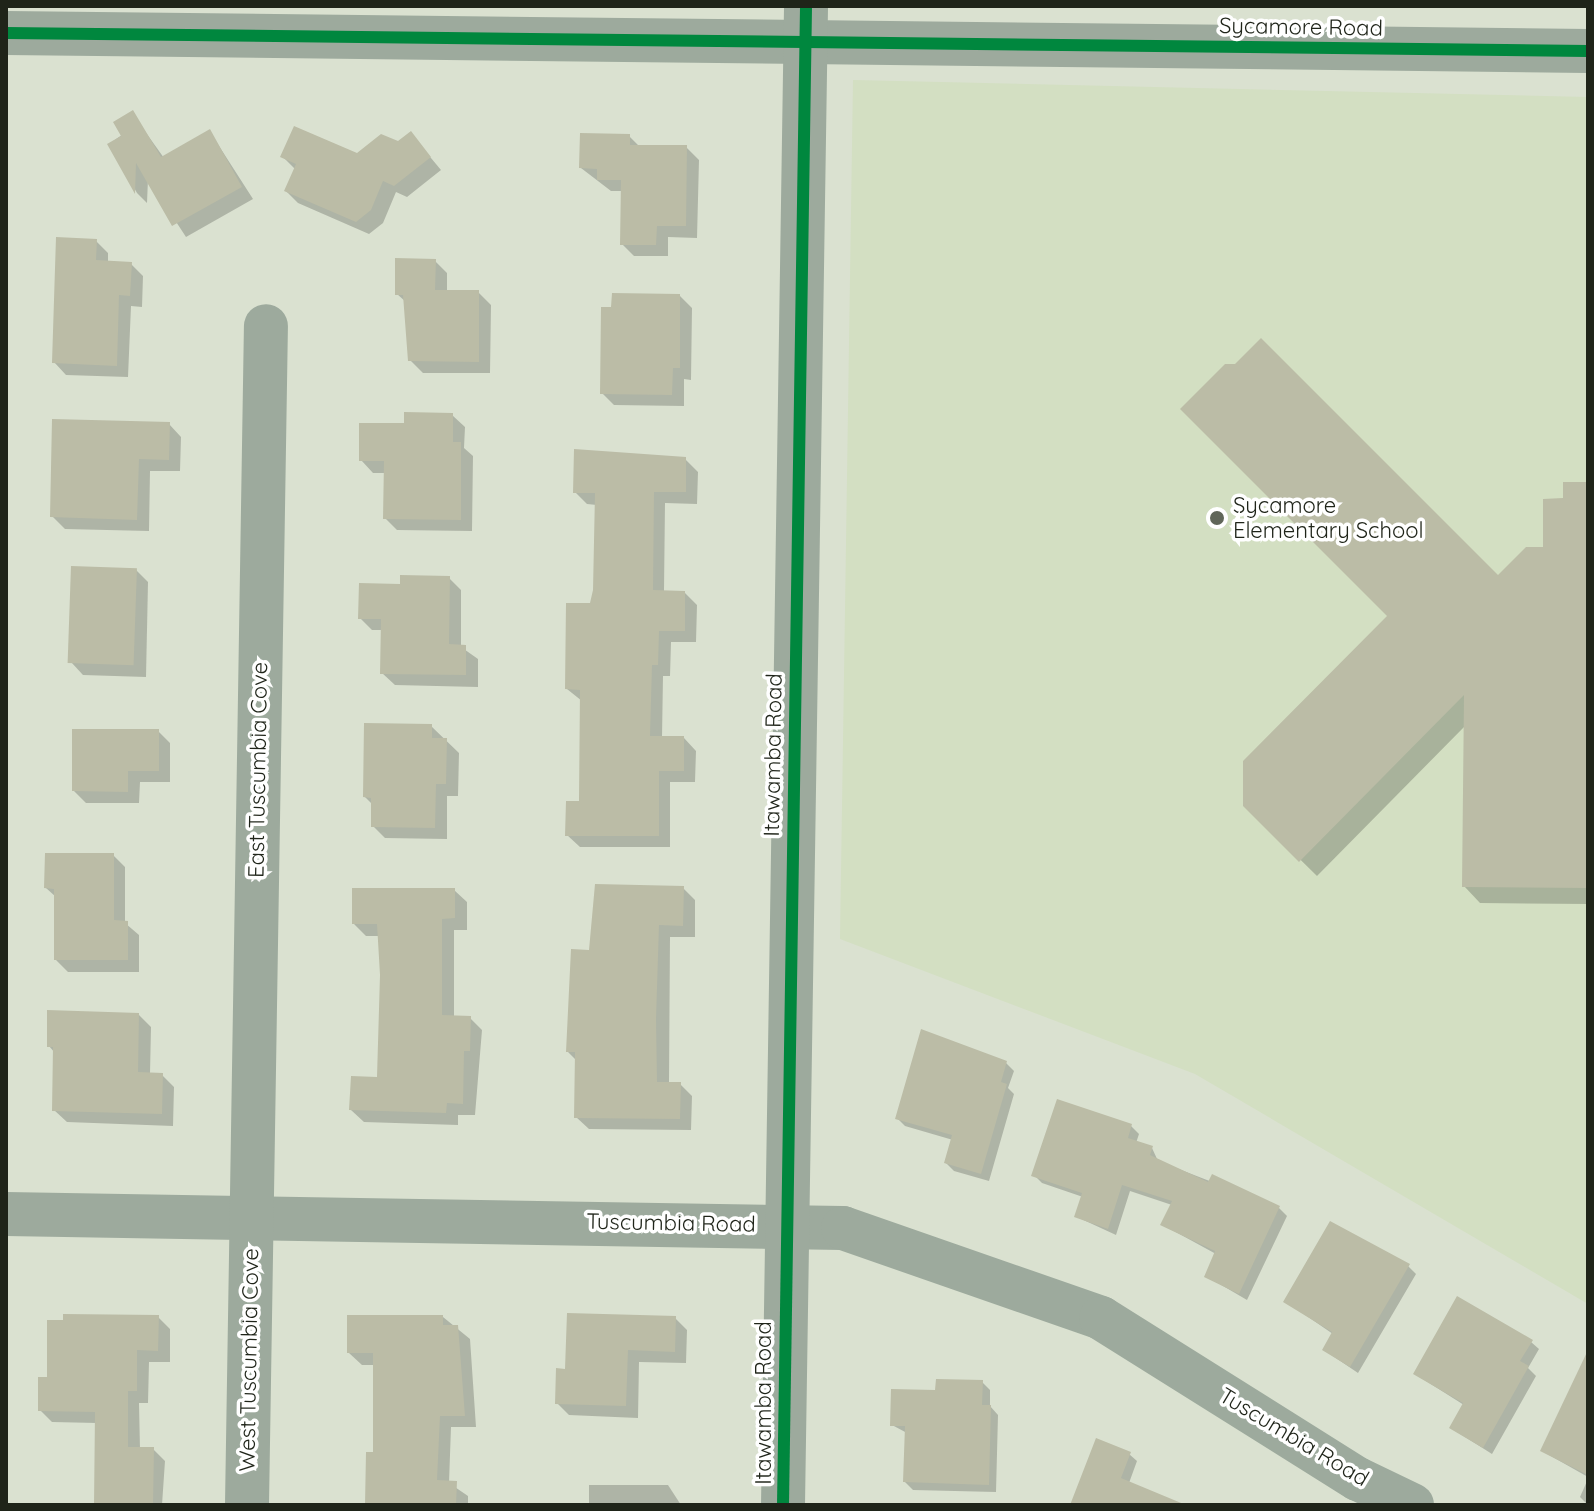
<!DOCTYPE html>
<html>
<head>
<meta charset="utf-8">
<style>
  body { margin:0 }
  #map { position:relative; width:1594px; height:1511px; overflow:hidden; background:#dae1d0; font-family:Quicksand,sans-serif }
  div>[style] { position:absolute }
  .built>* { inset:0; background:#d3dfc2 }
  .shadow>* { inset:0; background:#0003 }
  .building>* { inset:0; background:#bbbca6; transform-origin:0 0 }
  .minor>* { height:44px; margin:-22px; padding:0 22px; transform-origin:22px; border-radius:22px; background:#9daa9d }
  .cycleway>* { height:12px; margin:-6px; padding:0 6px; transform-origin:6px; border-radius:6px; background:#00873e }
  .dots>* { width:22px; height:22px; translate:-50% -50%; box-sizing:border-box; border:4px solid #fff; border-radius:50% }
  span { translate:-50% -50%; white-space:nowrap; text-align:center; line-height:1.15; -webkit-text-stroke:7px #fff; paint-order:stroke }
  .street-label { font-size:22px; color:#1f2419 }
  .poi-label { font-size:22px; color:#1f2419 }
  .left { translate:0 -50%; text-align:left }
  .frame { position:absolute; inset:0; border:8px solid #1f2419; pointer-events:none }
</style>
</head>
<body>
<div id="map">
  <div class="built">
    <div style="clip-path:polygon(853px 80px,1588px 97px,1588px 1304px,1195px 1074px,840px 939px)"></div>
  </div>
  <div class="shadow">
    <div style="clip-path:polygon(139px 123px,164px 158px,210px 132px,253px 199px,186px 237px,148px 179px,147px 203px,137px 193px,109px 144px)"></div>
    <div style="clip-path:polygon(411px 134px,441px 170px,407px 197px,396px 192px,383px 223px,369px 234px,298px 203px,286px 191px,295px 169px,283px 157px,357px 155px,398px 143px)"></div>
    <div style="clip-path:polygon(629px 136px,640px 147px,686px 147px,699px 160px,697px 238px,668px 237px,668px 256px,634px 256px,622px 244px,623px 191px,611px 191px,581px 168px)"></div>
    <div style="clip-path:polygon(96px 241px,108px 253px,108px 263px,131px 264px,143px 276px,142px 307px,131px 306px,128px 377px,66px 375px,54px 362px)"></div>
    <div style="clip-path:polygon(435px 261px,447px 273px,447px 292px,478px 292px,491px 305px,490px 373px,423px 373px,410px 360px,406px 302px,397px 294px)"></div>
    <div style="clip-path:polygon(680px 296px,692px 308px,691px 380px,684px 379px,684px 406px,614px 405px,602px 393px)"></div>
    <div style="clip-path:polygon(452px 415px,465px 427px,464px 448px,473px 456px,472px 531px,397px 530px,385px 518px,386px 473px,373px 473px,361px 460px,406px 425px)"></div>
    <div style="clip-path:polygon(169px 424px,181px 437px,180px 471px,150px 471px,149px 531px,65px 529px,52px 516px)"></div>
    <div style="clip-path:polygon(685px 459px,698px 472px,697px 504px,665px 503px,664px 592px,685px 593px,697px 605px,696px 642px,671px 642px,670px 676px,663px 676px,662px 738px,684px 738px,696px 751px,695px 782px,670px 782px,670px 847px,580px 847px,567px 835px,581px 803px,582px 701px,567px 689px,595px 590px,597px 505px,587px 504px,575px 492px)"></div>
    <div style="clip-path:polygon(1588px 484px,1588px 904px,1480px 903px,1464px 886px,1465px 726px,1317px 876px,1245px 805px,1498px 578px,1545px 549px,1565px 500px)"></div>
    <div style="clip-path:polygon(136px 570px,148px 582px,146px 677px,83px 675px,71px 662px)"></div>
    <div style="clip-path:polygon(449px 578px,461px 590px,461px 647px,478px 659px,478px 687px,395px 685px,382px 673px,383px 630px,372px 630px,360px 618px,402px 586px)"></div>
    <div style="clip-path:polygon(431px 726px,459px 753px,458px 796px,447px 796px,447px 839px,385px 838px,373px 826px,373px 805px,365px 797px)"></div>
    <div style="clip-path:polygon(158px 731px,170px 743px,170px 782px,140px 782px,139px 803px,86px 803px,74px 791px)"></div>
    <div style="clip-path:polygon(113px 855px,125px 867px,125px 923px,139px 935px,139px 972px,68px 972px,56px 960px,56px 897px,46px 888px)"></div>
    <div style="clip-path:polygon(683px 888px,695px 900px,695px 937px,670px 937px,669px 1084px,680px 1084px,692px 1096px,691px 1130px,589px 1129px,576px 1117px,577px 1061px,568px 1052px,591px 952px)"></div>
    <div style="clip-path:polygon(454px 890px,467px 902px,467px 930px,454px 930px,454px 1017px,470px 1018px,482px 1030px,475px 1115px,458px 1115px,458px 1125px,364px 1122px,351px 1110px,379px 1079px,382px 975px,380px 936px,366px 936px,354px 924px)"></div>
    <div style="clip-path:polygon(139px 1015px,151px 1027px,150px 1074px,162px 1075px,174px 1087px,173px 1126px,67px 1122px,54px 1110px,55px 1053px,49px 1046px)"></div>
    <div style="clip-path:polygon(1006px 1063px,1014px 1071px,1008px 1088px,1014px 1094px,989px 1181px,954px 1171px,946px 1163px,953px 1140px,905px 1126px,897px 1118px)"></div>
    <div style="clip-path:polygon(1131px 1126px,1139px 1134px,1136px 1143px,1152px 1148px,1158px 1161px,1279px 1208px,1287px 1216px,1247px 1300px,1206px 1276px,1216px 1254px,1163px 1225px,1172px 1205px,1130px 1191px,1116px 1235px,1077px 1217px,1083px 1197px,1042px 1183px,1034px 1175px)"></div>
    <div style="clip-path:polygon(1408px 1266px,1416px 1274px,1358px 1373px,1324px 1350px,1333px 1334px,1285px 1301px)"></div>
    <div style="clip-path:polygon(158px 1317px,170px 1329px,170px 1362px,149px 1362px,148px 1403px,139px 1403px,140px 1449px,153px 1449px,165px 1461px,162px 1505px,96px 1505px,97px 1423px,52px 1422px,40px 1410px,49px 1379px)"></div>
    <div style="clip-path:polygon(443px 1317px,470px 1339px,476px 1427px,451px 1427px,449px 1483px,468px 1496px,468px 1505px,367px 1505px,375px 1454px,375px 1365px,362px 1365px,349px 1353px)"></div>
    <div style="clip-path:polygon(675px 1318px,687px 1330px,686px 1363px,639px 1362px,638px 1418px,569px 1415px,557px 1403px,567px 1371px)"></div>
    <div style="clip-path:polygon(1531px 1342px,1539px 1349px,1528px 1368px,1536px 1376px,1492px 1454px,1451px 1428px,1464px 1405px,1415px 1374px)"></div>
    <div style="clip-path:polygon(1588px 1380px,1588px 1477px,1542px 1451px)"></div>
    <div style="clip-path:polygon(982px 1382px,990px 1390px,990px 1406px,998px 1415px,996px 1492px,913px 1490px,905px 1482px,907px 1433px,892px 1425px,937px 1393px)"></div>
    <div style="clip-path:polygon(1129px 1454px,1137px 1461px,1129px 1483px,1179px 1505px,1072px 1505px)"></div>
    <div style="clip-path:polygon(1588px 1479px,1588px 1505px,1580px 1497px)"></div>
    <div style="clip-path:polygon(589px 1485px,668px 1485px,681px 1505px,589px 1505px)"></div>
  </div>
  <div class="building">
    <div style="clip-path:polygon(133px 110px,161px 157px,210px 129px,242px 187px,172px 226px,136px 163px,135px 194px,107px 144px,121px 136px,113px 122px)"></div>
    <div style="clip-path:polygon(294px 126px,357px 153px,381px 134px,398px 141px,411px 131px,431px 157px,394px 186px,383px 181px,371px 210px,356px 222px,284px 191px,296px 164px,280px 157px)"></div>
    <div style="clip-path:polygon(580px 133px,630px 134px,630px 145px,687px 145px,686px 226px,657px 226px,656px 245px,620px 245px,621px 180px,597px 180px,597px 169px,579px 168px)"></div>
    <div style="clip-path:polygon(56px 237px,97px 239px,96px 260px,132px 262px,130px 296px,119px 295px,117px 366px,52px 363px)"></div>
    <div style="clip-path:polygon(395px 258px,436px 259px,435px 290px,479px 290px,479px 362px,408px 361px,403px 295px,395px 295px)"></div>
    <div style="clip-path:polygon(612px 293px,680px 294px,680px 368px,673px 368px,672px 395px,600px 394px,601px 307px,611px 307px)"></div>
    <div style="clip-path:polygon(1261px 338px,1498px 575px,1526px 547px,1543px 547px,1543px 499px,1563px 498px,1563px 482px,1588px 482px,1588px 888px,1462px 887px,1464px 695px,1299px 862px,1243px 806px,1243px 761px,1387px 616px,1180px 409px,1225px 364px,1235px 364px)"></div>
    <div style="clip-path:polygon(404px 412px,453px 413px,453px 442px,461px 442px,461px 520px,383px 519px,384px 461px,359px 461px,359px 423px,404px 423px)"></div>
    <div style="clip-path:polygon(52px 419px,170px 422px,169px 460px,139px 459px,137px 520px,50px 517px)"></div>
    <div style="clip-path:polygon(574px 449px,686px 457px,686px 492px,654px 492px,653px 590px,685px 591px,685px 631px,659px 631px,658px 665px,652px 665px,650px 736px,684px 736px,684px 771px,659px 771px,659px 836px,565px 836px,566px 801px,579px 801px,580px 690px,565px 689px,566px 603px,590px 603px,593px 590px,595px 493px,573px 493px)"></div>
    <div style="left:71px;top:566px;width:66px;height:97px;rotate:2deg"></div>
    <div style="clip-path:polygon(400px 575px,450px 576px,449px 644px,466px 645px,466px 675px,380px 674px,381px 619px,358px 619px,359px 583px,400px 584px)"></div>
    <div style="clip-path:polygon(364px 723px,432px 724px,432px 738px,447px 738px,446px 784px,436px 784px,435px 828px,371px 827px,371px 798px,363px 797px)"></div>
    <div style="clip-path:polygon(72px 729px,159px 729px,159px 771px,128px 771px,128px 792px,72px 791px)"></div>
    <div style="clip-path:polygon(45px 853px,114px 853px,114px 920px,128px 921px,128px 960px,54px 960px,54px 889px,44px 888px)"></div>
    <div style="clip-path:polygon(595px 884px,684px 886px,683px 926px,659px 925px,656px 1019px,657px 1082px,681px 1082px,680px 1119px,574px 1118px,575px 1052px,566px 1052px,571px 949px,589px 950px)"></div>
    <div style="clip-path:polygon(352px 888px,455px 888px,455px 918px,442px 919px,442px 1015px,471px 1016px,470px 1051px,464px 1051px,463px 1104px,447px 1103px,446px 1113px,349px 1110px,351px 1076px,377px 1077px,380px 975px,377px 924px,352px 924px)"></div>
    <div style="clip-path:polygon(47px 1010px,139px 1013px,138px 1072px,163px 1073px,162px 1114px,52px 1111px,53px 1047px,47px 1047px)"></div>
    <div style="clip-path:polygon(921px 1029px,1007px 1061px,1001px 1082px,1007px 1084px,981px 1174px,944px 1163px,952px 1135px,895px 1119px)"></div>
    <div style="clip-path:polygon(1057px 1099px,1132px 1124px,1128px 1138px,1153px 1146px,1150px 1155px,1208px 1182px,1212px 1174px,1280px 1206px,1239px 1294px,1204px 1277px,1215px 1251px,1160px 1225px,1172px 1201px,1122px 1185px,1108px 1229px,1074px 1217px,1082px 1193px,1031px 1176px)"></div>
    <div style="clip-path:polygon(1330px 1221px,1410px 1264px,1350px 1367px,1322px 1350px,1332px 1332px,1283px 1302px)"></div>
    <div style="clip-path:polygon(1457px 1296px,1533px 1340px,1520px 1361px,1529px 1366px,1483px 1448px,1449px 1428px,1463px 1403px,1413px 1374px)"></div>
    <div style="clip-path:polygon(567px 1313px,676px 1316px,675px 1352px,628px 1350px,626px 1406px,555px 1404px,556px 1368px,565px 1369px)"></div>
    <div style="clip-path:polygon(63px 1314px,159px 1315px,158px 1351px,137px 1350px,137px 1391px,128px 1391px,128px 1447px,154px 1447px,153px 1505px,94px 1505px,95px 1412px,38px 1411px,38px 1377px,47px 1377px,47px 1320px,63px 1320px)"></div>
    <div style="clip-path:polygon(347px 1315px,443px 1315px,443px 1325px,458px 1325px,465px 1416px,440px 1416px,437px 1480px,457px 1481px,456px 1505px,365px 1505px,366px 1452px,373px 1452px,373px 1353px,347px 1353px)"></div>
    <div style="clip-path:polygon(1588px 1350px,1588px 1475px,1540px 1451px)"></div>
    <div style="clip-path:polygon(936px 1379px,983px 1380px,982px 1405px,991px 1405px,989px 1485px,903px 1482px,905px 1426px,890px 1426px,891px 1389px,935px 1390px)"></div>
    <div style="clip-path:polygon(1096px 1438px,1131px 1452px,1121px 1478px,1186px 1505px,1070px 1505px)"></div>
  </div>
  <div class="minor">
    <div style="left:6px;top:33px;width:1582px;rotate:0.65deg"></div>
    <div style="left:6px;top:1214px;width:837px;rotate:0.96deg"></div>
    <div style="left:843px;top:1228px;width:273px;rotate:19.2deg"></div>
    <div style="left:1101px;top:1318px;width:303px;rotate:32.1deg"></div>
    <div style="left:1358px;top:1479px;width:60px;rotate:25.7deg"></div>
    <div style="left:247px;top:1505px;width:1179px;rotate:-89.08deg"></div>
    <div style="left:783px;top:1505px;width:1499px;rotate:-89.12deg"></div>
  </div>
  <div class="cycleway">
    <div style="left:6px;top:33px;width:1582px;rotate:0.65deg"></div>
    <div style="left:783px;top:1505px;width:1499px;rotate:-89.12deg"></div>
  </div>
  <div class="dots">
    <div style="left:1217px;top:518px;background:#606659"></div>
  </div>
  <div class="street-label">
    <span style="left:1301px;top:27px;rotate:1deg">Sycamore Road</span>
    <span style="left:773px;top:755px;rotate:-89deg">Itawamba Road</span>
    <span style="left:258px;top:770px;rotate:-89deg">East Tuscumbia Cove</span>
    <span style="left:671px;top:1223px;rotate:1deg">Tuscumbia Road</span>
    <span style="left:249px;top:1360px;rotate:-89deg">West Tuscumbia Cove</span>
    <span style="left:764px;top:1403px;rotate:-90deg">Itawamba Road</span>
    <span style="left:1294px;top:1437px;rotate:31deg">Tuscumbia Road</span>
  </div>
  <div class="poi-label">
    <span class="left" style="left:1233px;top:518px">Sycamore<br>Elementary School</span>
  </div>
  <div class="frame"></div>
</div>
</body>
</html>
